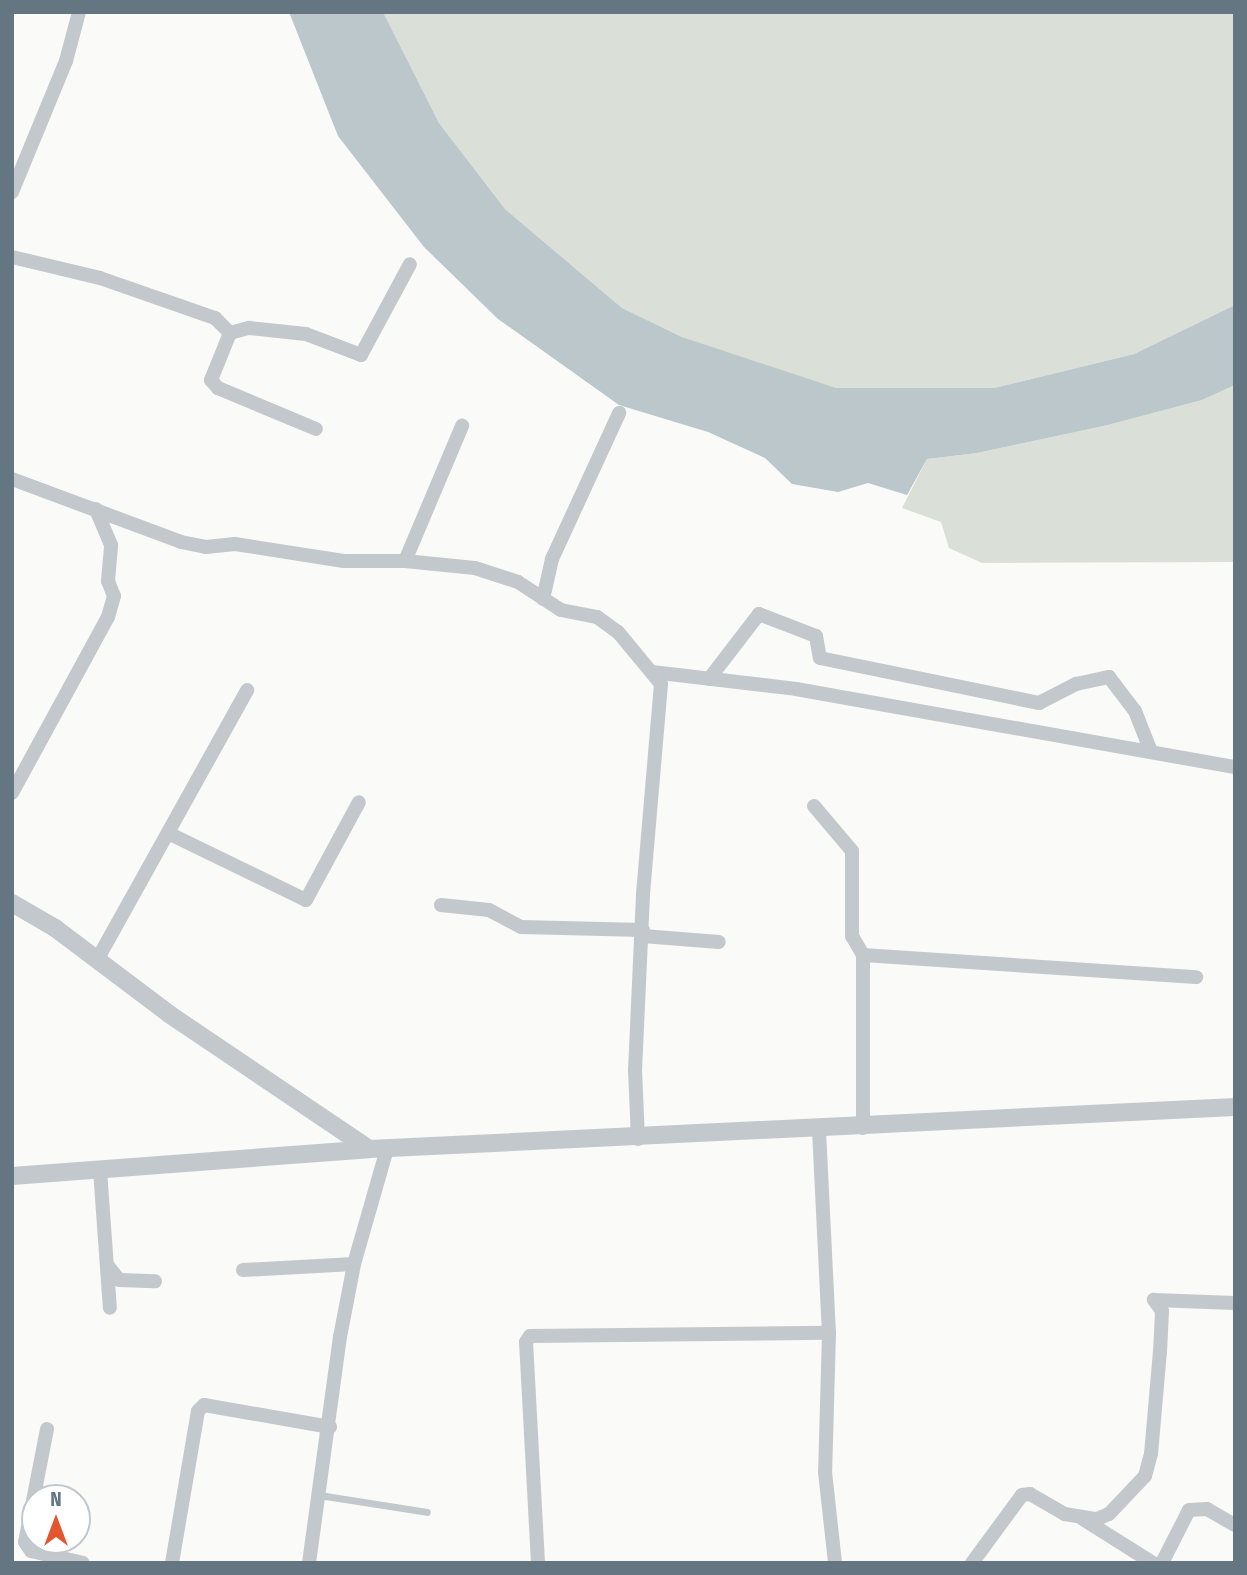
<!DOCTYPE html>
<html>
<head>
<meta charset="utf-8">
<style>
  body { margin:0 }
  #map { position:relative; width:1247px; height:1575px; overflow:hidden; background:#fafaf8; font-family:"Fira Sans Condensed",sans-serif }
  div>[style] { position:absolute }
  .green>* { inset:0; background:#dadfd7 }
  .water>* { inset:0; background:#bbc7cb }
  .service>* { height:7px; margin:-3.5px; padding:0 3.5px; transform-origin:3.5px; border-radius:3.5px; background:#c3c8cc }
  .minor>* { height:14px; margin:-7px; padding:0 7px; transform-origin:7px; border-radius:7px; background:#c3c8cc }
  .tertiary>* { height:18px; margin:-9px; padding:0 9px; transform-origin:9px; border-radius:9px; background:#c3c8cc }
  span { translate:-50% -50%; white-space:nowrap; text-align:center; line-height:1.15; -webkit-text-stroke:7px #fff; paint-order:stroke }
  .frame { position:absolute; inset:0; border:14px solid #657683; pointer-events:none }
  .north { position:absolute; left:21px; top:1484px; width:70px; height:70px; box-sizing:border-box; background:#fff; border:2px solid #c1c8cd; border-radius:50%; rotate:0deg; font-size:19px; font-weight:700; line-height:28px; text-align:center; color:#657683 }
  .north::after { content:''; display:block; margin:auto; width:24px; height:32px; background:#e4572e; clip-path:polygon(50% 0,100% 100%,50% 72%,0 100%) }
</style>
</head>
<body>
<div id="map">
  <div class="green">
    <div style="clip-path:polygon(383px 12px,1235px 12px,1235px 305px,1134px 354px,994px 388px,836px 388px,765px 367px,682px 337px,622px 308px,505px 209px,439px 123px)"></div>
    <div style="clip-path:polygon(1235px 385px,1235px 562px,982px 563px,949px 548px,941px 522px,902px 508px,927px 459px,977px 453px,1108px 425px,1202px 400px)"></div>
  </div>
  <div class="water">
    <div style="clip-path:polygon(289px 12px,383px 12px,439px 123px,505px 209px,622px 308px,682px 337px,836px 388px,994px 388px,1134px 354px,1235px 305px,1235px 385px,1202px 400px,1108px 425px,977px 453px,927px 459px,907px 495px,868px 483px,838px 492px,792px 484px,765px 458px,708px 432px,619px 405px,498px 319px,424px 247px,338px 136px)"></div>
  </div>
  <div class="service">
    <div style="left:319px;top:1495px;width:109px;rotate:8.9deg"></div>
  </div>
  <div class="minor">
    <div style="left:12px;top:192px;width:142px;rotate:-67.6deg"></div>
    <div style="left:66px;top:61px;width:51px;rotate:-75.1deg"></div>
    <div style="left:12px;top:257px;width:90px;rotate:13.4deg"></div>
    <div style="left:100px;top:278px;width:122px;rotate:19.2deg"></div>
    <div style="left:215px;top:318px;width:21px;rotate:45deg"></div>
    <div style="left:230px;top:333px;width:51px;rotate:112deg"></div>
    <div style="left:211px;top:380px;width:11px;rotate:49deg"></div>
    <div style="left:218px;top:388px;width:106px;rotate:22.7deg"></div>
    <div style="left:230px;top:333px;width:20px;rotate:-15deg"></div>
    <div style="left:249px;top:328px;width:57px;rotate:6deg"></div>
    <div style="left:306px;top:334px;width:59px;rotate:20.9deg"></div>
    <div style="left:361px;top:355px;width:103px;rotate:-61.7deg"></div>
    <div style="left:12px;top:479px;width:180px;rotate:20.4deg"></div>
    <div style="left:181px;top:542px;width:25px;rotate:11deg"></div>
    <div style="left:206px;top:547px;width:29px;rotate:-6deg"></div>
    <div style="left:235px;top:544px;width:110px;rotate:8.9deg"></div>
    <div style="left:344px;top:561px;width:61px"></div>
    <div style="left:405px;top:561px;width:70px;rotate:5.7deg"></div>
    <div style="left:475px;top:568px;width:45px;rotate:18deg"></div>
    <div style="left:518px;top:582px;width:51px;rotate:33.1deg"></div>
    <div style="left:561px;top:610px;width:37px;rotate:11deg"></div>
    <div style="left:597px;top:617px;width:26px;rotate:36deg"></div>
    <div style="left:618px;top:632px;width:67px;rotate:50.4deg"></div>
    <div style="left:661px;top:684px;width:212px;rotate:94.9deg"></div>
    <div style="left:643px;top:895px;width:175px;rotate:92.6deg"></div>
    <div style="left:635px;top:1070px;width:69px;rotate:87.5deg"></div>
    <div style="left:405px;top:561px;width:147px;rotate:-67.1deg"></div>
    <div style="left:543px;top:599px;width:41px;rotate:-77.3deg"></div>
    <div style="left:552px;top:559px;width:161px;rotate:-65.3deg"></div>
    <div style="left:652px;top:672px;width:145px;rotate:6.7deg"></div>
    <div style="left:796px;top:689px;width:446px;rotate:10.1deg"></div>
    <div style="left:709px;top:679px;width:82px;rotate:-52.4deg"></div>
    <div style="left:759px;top:614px;width:61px;rotate:21.1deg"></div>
    <div style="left:816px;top:636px;width:22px;rotate:80deg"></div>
    <div style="left:820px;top:658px;width:224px;rotate:11.6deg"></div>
    <div style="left:1039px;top:703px;width:42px;rotate:-27.2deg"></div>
    <div style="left:1076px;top:684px;width:34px;rotate:-12deg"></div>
    <div style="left:1109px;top:677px;width:43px;rotate:52.6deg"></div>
    <div style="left:1135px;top:711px;width:41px;rotate:68.5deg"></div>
    <div style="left:12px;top:793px;width:200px;rotate:-61.4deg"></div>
    <div style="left:108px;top:617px;width:22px;rotate:-74deg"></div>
    <div style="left:114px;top:596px;width:16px;rotate:-112deg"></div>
    <div style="left:108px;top:581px;width:36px;rotate:-85deg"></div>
    <div style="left:111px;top:545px;width:39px;rotate:-113deg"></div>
    <div style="left:814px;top:806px;width:59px;rotate:49.8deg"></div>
    <div style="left:852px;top:851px;width:85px;rotate:90deg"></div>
    <div style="left:852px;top:936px;width:22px;rotate:60deg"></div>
    <div style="left:863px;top:955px;width:173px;rotate:90deg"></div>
    <div style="left:170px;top:834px;width:151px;rotate:25.9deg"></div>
    <div style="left:306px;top:900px;width:111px;rotate:-61.6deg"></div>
    <div style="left:441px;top:905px;width:48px;rotate:5.9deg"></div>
    <div style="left:489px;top:910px;width:36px;rotate:28deg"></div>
    <div style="left:521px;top:927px;width:122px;rotate:1.4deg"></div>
    <div style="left:643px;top:936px;width:76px;rotate:4.5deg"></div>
    <div style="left:863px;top:955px;width:334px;rotate:3.8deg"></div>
    <div style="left:97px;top:960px;width:309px;rotate:-60.9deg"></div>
    <div style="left:819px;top:1130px;width:203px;rotate:87.2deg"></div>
    <div style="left:829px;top:1333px;width:139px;rotate:91.6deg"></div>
    <div style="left:825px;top:1472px;width:92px;rotate:83.7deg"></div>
    <div style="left:100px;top:1170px;width:138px;rotate:85.9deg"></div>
    <div style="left:107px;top:1265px;width:19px;rotate:51deg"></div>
    <div style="left:119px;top:1280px;width:36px;rotate:2deg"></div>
    <div style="left:243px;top:1270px;width:111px;rotate:-3.1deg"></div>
    <div style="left:1154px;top:1300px;width:81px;rotate:2.1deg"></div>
    <div style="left:47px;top:1429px;width:115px;rotate:101deg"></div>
    <div style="left:25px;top:1542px;width:11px;rotate:56deg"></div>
    <div style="left:31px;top:1551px;width:53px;rotate:13deg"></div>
    <div style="left:1083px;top:1519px;width:83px;rotate:32.2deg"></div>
    <div style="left:172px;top:1563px;width:154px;rotate:-80.3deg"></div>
    <div style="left:198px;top:1411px;width:8px;rotate:-45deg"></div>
    <div style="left:204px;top:1405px;width:128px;rotate:9.9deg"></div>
    <div style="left:309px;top:1563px;width:228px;rotate:-82.2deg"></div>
    <div style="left:340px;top:1337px;width:74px;rotate:-79.1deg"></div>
    <div style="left:354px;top:1264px;width:120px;rotate:-74deg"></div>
    <div style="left:538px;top:1563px;width:221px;rotate:-93.1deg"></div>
    <div style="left:526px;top:1342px;width:7px;rotate:-56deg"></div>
    <div style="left:530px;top:1336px;width:299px;rotate:-0.6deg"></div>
    <div style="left:972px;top:1563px;width:84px;rotate:-53.7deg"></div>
    <div style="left:1022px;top:1495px;width:8px;rotate:-7deg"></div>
    <div style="left:1030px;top:1494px;width:39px;rotate:30deg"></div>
    <div style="left:1064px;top:1514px;width:33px;rotate:9deg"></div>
    <div style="left:1097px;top:1519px;width:13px;rotate:-23deg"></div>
    <div style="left:1109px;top:1514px;width:52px;rotate:-46.5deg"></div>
    <div style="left:1145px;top:1476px;width:23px;rotate:-75deg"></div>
    <div style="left:1151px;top:1454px;width:102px;rotate:-85deg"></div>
    <div style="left:1160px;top:1352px;width:41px;rotate:-87.2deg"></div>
    <div style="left:1162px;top:1311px;width:14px;rotate:-126deg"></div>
    <div style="left:1162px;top:1563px;width:59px;rotate:-63deg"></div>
    <div style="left:1189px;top:1510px;width:18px;rotate:-3deg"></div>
    <div style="left:1207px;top:1509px;width:32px;rotate:30deg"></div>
  </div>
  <div class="tertiary">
    <div style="left:12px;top:903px;width:50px;rotate:30.2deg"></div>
    <div style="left:55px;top:928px;width:143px;rotate:37deg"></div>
    <div style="left:169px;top:1014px;width:241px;rotate:34deg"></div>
    <div style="left:12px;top:1176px;width:358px;rotate:-4.3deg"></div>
    <div style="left:369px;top:1149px;width:867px;rotate:-2.78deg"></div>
  </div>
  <div class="frame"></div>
  <div class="north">N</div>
</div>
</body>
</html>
